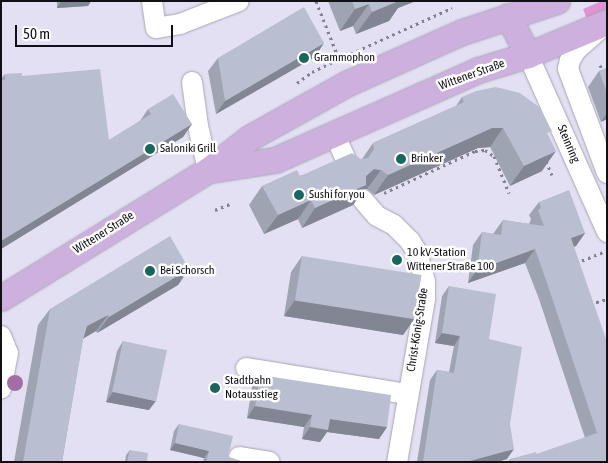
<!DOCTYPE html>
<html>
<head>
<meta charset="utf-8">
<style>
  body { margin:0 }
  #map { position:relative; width:608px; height:463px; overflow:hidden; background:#e3e0f3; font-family:"Asap Condensed",sans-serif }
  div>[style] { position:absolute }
  .green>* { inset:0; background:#e094d1 }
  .path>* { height:3px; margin-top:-1.5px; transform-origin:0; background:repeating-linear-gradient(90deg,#82808d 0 2.5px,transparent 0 6.5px) }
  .roads { filter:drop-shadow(0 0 1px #a7a4b6) drop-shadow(0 0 1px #a7a4b6) }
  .minor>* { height:20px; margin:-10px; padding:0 10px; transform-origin:10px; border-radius:10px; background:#fff }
  .major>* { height:25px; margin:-12.5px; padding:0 12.5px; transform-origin:12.5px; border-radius:12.5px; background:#ceb0de }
  .trees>* { width:16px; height:16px; margin:-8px; border-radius:50%; background:#a36ea3 }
  .wall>* { inset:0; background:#9fa4b3 }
  .shaded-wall>* { inset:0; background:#828692 }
  .building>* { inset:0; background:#b9bfd0; transform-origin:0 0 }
  .dots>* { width:14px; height:14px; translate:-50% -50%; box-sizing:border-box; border:2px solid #fff; border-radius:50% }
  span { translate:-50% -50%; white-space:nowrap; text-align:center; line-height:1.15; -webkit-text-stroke:5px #fff; paint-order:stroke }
  .poi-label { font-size:12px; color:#111016 }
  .left { translate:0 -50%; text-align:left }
  .street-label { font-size:12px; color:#111016 }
  .frame { position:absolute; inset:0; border:2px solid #111016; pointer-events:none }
  .scale { position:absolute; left:15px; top:25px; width:158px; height:22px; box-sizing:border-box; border:2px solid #111016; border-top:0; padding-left:6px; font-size:15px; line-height:18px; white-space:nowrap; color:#111016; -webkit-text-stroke:4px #fff; paint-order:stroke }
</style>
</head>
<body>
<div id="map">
  <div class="green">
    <div style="clip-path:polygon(602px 1px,607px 1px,607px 11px,587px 19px,583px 9px)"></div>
  </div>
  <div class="path">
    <div style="left:316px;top:1px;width:62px;rotate:68.4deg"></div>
    <div style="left:600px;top:65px;width:17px;rotate:66deg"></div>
    <div style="left:297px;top:83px;width:19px;rotate:-36deg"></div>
    <div style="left:312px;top:72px;width:30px;rotate:-26deg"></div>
    <div style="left:339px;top:59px;width:124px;rotate:-24.3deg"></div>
    <div style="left:546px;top:161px;width:15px;rotate:67deg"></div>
    <div style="left:384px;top:193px;width:100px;rotate:-24.8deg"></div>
    <div style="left:475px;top:151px;width:10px;rotate:-6deg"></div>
    <div style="left:485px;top:150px;width:11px;rotate:34deg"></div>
    <div style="left:494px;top:156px;width:40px;rotate:68deg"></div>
    <div style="left:215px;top:210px;width:16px;rotate:-22deg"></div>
    <div style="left:576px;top:263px;width:29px;rotate:-22deg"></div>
    <div style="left:590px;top:304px;width:18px;rotate:-16deg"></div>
  </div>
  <div class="roads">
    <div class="minor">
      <div style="left:152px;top:1px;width:27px;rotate:82deg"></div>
      <div style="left:156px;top:28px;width:24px;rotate:-9deg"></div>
      <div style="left:180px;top:24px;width:63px;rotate:-21.3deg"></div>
      <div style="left:599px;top:30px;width:30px;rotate:139deg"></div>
      <div style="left:576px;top:50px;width:12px;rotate:121deg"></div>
      <div style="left:570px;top:60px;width:9px;rotate:103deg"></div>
      <div style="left:568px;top:69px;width:111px;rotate:69.4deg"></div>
      <div style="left:528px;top:55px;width:194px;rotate:65.9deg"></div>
      <div style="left:192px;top:82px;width:44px;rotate:82.2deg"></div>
      <div style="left:198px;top:126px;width:45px;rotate:77.2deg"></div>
      <div style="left:334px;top:133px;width:37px;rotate:66deg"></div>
      <div style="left:363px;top:200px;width:21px;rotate:49deg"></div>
      <div style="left:377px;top:216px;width:19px;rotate:28deg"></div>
      <div style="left:394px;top:225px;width:23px;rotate:45deg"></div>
      <div style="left:410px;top:241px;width:13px;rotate:58deg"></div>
      <div style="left:417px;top:252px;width:30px;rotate:75deg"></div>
      <div style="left:425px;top:281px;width:18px;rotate:90deg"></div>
      <div style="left:425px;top:299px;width:165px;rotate:99.7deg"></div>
      <div style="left:1px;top:336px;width:18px;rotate:68deg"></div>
      <div style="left:8px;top:353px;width:36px;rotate:101deg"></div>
      <div style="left:246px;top:368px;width:163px;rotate:9.2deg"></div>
      <div style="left:239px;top:457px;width:31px;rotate:9deg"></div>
    </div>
    <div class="major">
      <div style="left:508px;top:16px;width:44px;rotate:62.9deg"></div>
      <div style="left:211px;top:170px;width:65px;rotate:-8.9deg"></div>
      <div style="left:275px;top:160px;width:222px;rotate:-23.9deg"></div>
      <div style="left:478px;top:70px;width:52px;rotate:-16.7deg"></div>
      <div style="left:528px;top:55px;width:86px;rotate:-22.7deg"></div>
      <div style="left:1px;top:298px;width:243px;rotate:-31.7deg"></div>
      <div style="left:208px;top:170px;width:52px;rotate:-38deg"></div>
      <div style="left:249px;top:138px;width:113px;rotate:-29.1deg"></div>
      <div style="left:348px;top:83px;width:125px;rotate:-24.1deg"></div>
      <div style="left:462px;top:32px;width:100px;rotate:-18.1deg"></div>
    </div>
  </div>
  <div class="trees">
    <div style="left:15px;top:383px"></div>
  </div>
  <div class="wall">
    <div style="clip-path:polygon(57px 1px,91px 1px,88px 6px,57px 8px)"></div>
    <div style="clip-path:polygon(328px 1px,416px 1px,398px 8px,389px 21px,356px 34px,353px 26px,340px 31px)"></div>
    <div style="clip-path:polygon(315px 57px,216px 114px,208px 71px,218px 58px)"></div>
    <div style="clip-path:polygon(607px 68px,607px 119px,601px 122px,588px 87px,599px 71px)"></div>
    <div style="clip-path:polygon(5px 74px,22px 76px,109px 140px,140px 121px,148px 109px,192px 124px,183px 137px,1px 249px,1px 79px)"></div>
    <div style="clip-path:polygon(462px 97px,549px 136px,542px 171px,510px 186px,490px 147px,478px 148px,374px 195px,367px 189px,364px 189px,353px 205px,302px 228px,298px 219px,264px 234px,249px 205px,262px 186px,362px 159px,373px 143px,456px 106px)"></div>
    <div style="clip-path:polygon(539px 202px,585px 233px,576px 246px,574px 247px,607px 462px,508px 462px,510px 459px,537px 454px,585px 438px,539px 299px,525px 263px,468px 283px,473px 245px,482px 232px,493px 234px,503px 220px,529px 224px,531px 219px,529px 215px)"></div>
    <div style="clip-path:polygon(302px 256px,415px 318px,403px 335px,284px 316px,291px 272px)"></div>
    <div style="clip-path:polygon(189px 269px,178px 285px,97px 333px,96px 331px,83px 338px,62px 462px,14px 462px,38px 325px,50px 309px)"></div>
    <div style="clip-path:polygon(449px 286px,489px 339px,510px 424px,507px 459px,497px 462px,417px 462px,430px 380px,437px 370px,449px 372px,454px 346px,435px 343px,442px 296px)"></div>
    <div style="clip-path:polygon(123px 341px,149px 410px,106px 402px,117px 351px)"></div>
    <div style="clip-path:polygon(260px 375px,387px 427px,379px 439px,327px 432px,320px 442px,302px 439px,304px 427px,247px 418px,252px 387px)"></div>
    <div style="clip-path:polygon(179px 424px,228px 457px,244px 462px,203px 462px,204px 458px,170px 450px,174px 431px)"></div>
    <div style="clip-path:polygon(130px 450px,147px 462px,125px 462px,126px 455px)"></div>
  </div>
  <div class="shaded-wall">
    <div style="clip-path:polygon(61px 1px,91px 1px,88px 6px,57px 8px)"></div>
    <div style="clip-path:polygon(394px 1px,416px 1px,398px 8px,389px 21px,356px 34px,372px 12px)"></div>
    <div style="clip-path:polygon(369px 4px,353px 26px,340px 31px,355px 9px)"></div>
    <div style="clip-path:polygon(324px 43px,315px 57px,216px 114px,225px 101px)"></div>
    <div style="clip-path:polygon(607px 113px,607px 119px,601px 122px)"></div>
    <div style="clip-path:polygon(192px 124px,183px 137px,1px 249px,1px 241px)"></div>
    <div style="clip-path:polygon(492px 128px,503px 128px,490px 147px,478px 148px,374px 195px,388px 175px)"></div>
    <div style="clip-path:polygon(556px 151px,542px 171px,510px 186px,524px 166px)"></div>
    <div style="clip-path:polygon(374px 169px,381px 170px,367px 189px,364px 189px,353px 205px,302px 228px,315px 208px,366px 176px)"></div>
    <div style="clip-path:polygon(311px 200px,298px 219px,264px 234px,278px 215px)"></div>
    <div style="clip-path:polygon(585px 233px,576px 246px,562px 251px,571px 238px)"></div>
    <div style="clip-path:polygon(535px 249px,525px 263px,468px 283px,477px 270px)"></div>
    <div style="clip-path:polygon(189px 269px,178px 285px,97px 333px,109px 317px)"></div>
    <div style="clip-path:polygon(295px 300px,415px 318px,403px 335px,284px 316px)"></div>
    <div style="clip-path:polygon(108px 315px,96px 331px,76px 343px,87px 326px)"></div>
    <div style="clip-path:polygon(442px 333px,460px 336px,454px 346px,435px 343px)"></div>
    <div style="clip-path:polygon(113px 392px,156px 401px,149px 410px,106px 402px)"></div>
    <div style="clip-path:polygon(255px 406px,312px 415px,304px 427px,247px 418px)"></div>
    <div style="clip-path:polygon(330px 419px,387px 427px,379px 439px,327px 432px,320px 442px,302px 439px,310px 427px)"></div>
    <div style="clip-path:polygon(175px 443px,209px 451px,204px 458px,170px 450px)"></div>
    <div style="clip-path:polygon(514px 449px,507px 459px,497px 462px,466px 462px)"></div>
  </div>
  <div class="building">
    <div style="clip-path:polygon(352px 1px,399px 1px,372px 12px,369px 4px,355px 9px)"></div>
    <div style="clip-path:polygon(304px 7px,324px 43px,225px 101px,218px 58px)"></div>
    <div style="clip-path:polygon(607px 68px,607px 93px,599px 71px)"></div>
    <div style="clip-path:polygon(100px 69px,109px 140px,151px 114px,148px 109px,173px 94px,192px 124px,1px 241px,1px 80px,5px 80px,5px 74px,22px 73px,22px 76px)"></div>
    <div style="clip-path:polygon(496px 87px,520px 93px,539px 107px,552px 131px,547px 133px,556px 151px,524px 166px,503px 128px,492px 128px,388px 175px,381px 170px,374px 169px,366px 176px,366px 185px,315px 208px,311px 200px,278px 215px,262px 186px,297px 170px,300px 176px,352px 153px,361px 159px,368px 158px,374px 149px,373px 143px,464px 102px,462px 97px,476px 91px)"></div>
    <div style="clip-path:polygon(569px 190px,585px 233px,571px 238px,607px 342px,607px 462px,511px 462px,510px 459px,536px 452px,537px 454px,597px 433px,548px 286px,535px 249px,477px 270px,482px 232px,501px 235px,503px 220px,544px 226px,538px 210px,541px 208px,539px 202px)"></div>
    <div style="clip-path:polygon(170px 236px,189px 269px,109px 317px,108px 315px,87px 326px,83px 340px,62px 462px,23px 462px,50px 309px)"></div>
    <div style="left:302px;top:256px;width:121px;height:45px;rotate:9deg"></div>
    <div style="clip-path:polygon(449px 286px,496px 294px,489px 339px,522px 347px,510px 424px,514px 449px,466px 462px,423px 462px,437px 370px,454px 373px,460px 336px,442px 333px)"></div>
    <div style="left:123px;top:341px;width:45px;height:52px;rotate:12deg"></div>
    <div style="clip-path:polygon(260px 375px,391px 395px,387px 427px,330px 419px,328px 430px,310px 427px,312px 415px,255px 406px)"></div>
    <div style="clip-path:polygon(179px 424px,233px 436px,228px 457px,244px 462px,206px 462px,209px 451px,175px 443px)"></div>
    <div style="clip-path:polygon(130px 450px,148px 453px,147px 462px,127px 462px)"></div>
  </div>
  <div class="dots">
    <div style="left:304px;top:58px;background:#19655f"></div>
    <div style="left:150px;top:149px;background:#19655f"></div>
    <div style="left:401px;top:159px;background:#19655f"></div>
    <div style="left:299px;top:195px;background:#19655f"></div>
    <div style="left:397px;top:260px;background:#19655f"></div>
    <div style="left:150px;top:271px;background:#19655f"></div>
    <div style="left:215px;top:388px;background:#19655f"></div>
  </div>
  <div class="poi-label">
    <span class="left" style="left:314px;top:58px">Grammophon</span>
    <span class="left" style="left:160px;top:149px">Saloniki Grill</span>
    <span class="left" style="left:411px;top:159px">Brinker</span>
    <span class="left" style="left:309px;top:195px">Sushi for you</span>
    <span class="left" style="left:407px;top:260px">10 kV-Station<br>Wittener Straße 100</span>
    <span class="left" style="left:160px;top:271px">Bei Schorsch</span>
    <span class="left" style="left:225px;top:388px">Stadtbahn<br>Notausstieg</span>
  </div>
  <div class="street-label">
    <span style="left:472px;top:75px;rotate:-20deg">Wittener Straße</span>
    <span style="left:568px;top:144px;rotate:67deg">Steinring</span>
    <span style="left:104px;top:233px;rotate:-32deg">Wittener Straße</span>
    <span style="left:418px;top:330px;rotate:-81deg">Christ-König-Straße</span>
  </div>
  <div class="frame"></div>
  <div class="scale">50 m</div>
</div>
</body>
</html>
